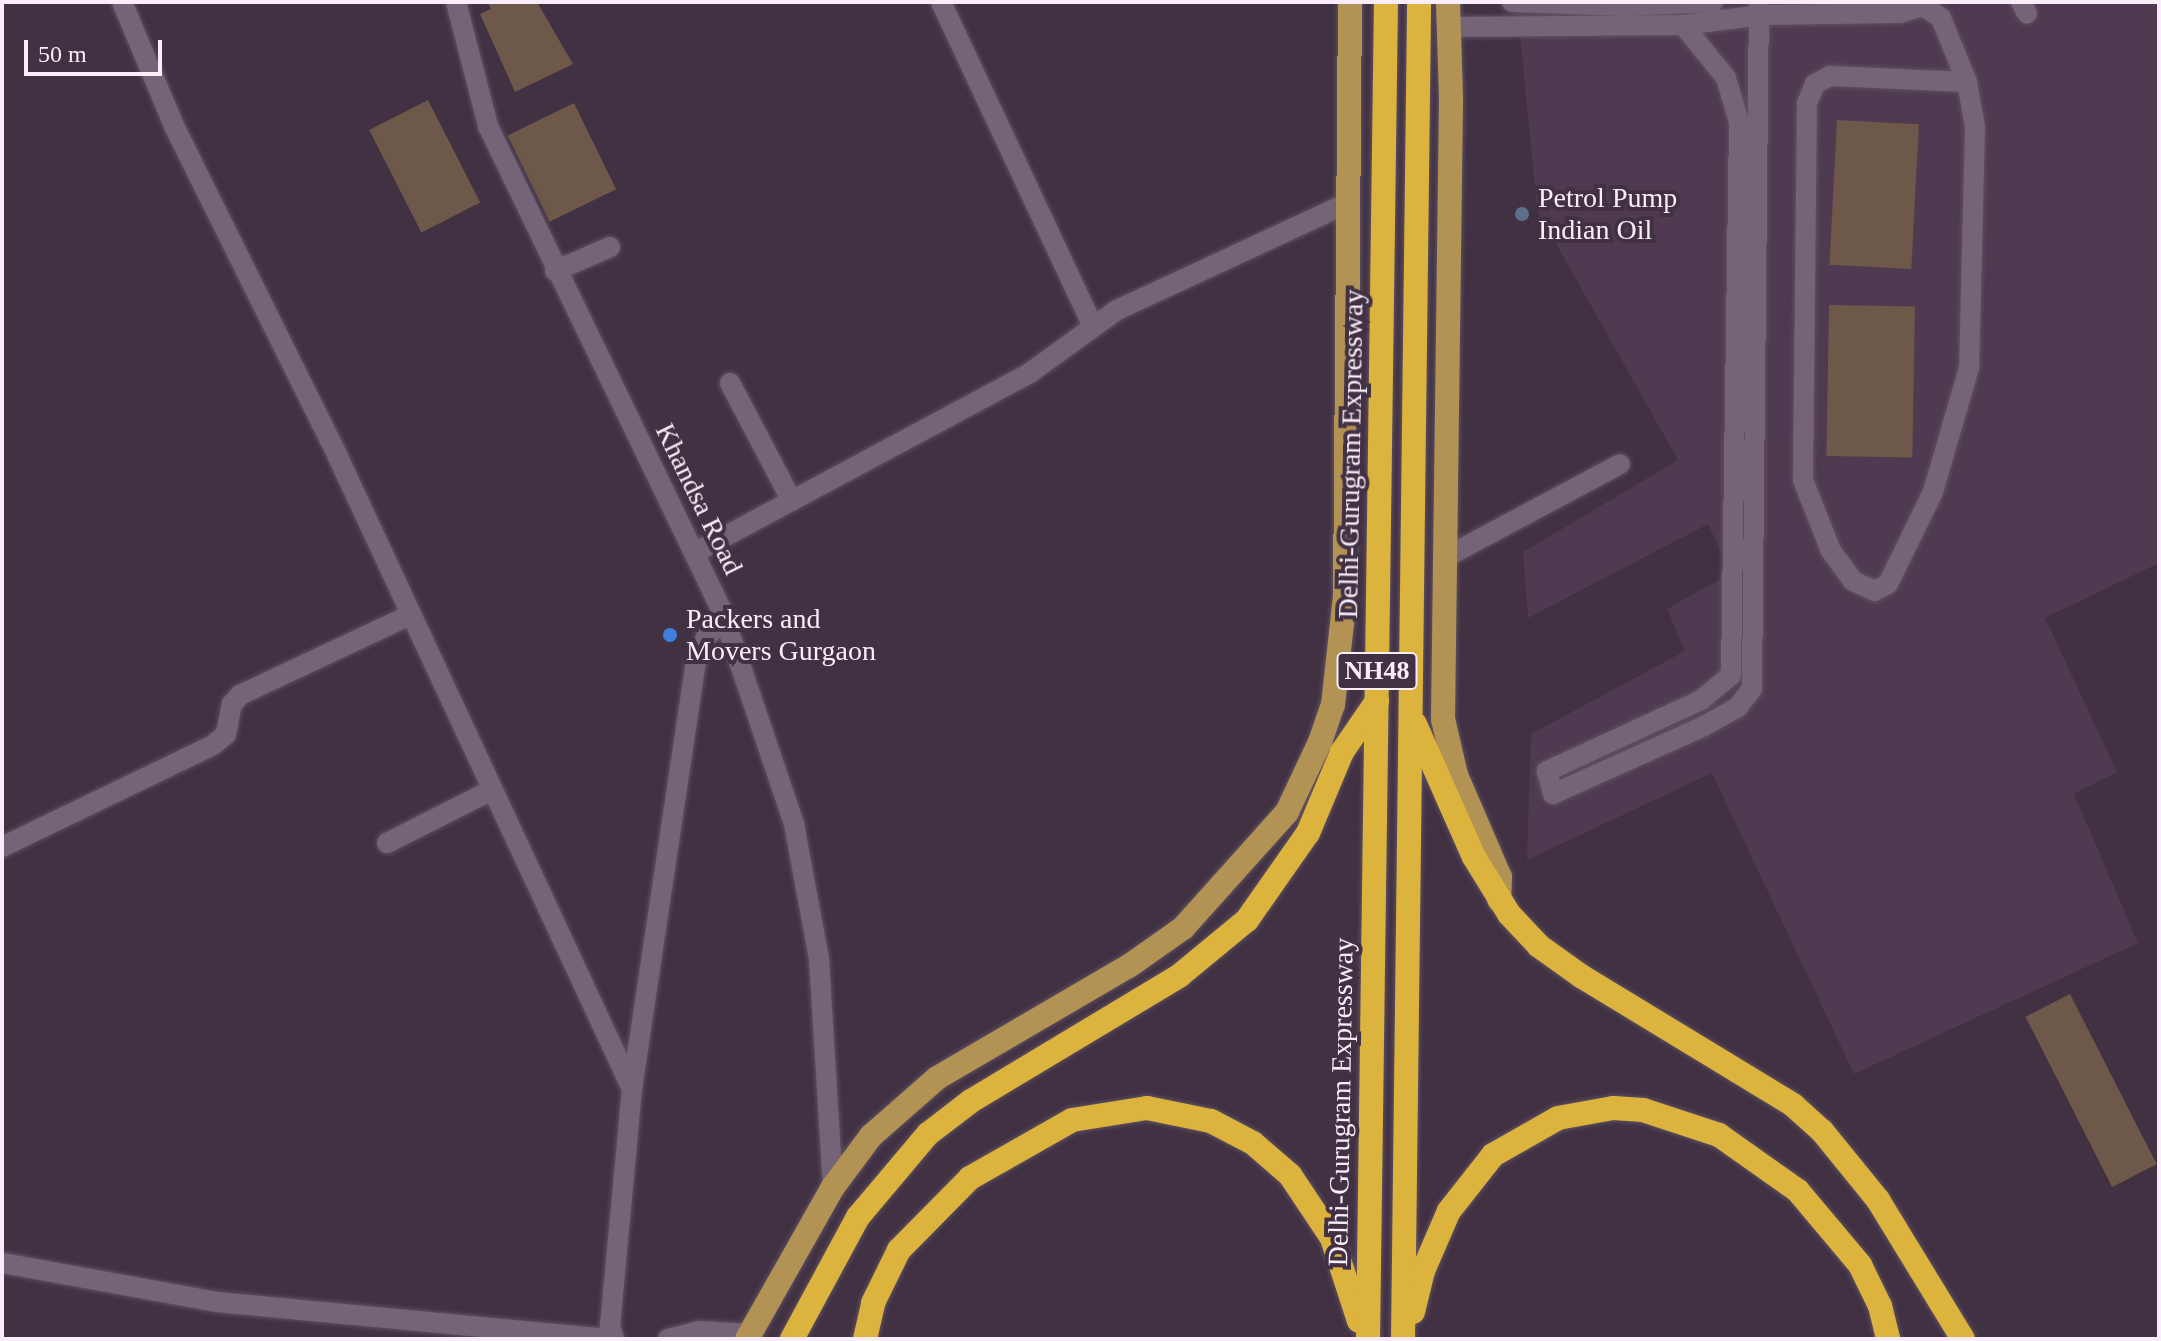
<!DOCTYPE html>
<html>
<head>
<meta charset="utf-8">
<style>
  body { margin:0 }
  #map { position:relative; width:2161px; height:1341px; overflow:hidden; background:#413143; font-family:"Times New Roman",serif }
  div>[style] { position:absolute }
  .built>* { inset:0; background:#4f3a51 }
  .building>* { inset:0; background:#6e5849; transform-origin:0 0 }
  .roads { filter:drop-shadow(0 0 2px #5e5060) drop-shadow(0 0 2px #5e5060) }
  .minor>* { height:20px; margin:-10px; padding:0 10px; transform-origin:10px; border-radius:10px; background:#756377 }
  .major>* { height:24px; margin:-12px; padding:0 12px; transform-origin:12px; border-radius:12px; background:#b39354 }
  .highway>* { height:24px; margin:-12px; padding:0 12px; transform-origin:12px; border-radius:12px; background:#dcb33d }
  .dots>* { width:22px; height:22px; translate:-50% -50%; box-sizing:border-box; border:4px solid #413143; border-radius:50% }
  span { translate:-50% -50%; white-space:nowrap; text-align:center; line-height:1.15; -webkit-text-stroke:8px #413143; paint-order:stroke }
  .shield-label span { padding:2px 6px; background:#413143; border:2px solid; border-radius:6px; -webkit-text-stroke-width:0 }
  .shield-label { font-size:26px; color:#f8edf9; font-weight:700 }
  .poi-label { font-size:28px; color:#f8edf9 }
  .left { translate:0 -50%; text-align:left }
  .street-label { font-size:28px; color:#f8edf9 }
  .frame { position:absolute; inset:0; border:4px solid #f8edf9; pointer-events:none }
  .scale { position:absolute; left:24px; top:40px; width:138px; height:36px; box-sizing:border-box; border:4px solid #f8edf9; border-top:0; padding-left:10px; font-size:24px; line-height:28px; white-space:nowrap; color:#f8edf9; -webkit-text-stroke:6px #413143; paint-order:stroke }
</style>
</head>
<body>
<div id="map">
  <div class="built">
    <div style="clip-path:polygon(1517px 2px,2159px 2px,2159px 563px,2045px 618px,2117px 772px,2074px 794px,2138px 943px,1854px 1074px,1712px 773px,1527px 860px,1531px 734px,1685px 651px,1667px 609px,1731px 573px,1708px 524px,1528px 618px,1523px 552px,1678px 460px,1537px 210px)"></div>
  </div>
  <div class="building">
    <div style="clip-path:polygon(488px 2px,537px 2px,573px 64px,515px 92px,480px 14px,491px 9px)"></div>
    <div style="left:428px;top:100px;width:115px;height:66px;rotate:63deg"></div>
    <div style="left:574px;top:103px;width:96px;height:74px;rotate:64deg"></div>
    <div style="left:1837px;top:120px;width:82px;height:145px;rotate:3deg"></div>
    <div style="left:1829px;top:305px;width:86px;height:151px;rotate:1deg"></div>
    <div style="left:2070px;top:994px;width:191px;height:50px;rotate:63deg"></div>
  </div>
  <div class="roads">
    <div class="minor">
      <div style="left:122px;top:2px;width:134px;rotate:67.2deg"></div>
      <div style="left:174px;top:126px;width:369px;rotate:63.6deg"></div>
      <div style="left:338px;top:457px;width:697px;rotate:65.05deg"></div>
      <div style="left:456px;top:2px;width:128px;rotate:75.5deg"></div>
      <div style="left:488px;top:126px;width:538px;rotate:64.24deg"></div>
      <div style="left:722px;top:611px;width:225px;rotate:71.3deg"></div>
      <div style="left:794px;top:824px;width:137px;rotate:79.5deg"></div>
      <div style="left:819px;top:959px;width:228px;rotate:86.5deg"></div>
      <div style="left:941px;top:2px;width:357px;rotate:64.9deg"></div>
      <div style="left:1512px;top:2px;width:113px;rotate:2deg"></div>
      <div style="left:1625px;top:6px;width:88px;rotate:-2.6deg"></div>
      <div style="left:1918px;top:2px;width:28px;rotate:35deg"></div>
      <div style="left:1941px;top:18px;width:69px;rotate:67.9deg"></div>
      <div style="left:1967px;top:82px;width:46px;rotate:79.9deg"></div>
      <div style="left:1975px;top:127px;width:241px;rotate:91.4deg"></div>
      <div style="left:1969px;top:368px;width:129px;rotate:106.2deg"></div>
      <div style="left:1933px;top:492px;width:102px;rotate:116.1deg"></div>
      <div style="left:1888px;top:584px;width:15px;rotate:152deg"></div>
      <div style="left:1875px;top:591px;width:24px;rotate:-156deg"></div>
      <div style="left:1853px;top:581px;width:37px;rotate:-126deg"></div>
      <div style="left:1831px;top:551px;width:76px;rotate:-111.5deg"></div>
      <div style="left:1803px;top:480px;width:377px;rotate:-89.4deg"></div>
      <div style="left:1807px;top:103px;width:21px;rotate:-67deg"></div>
      <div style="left:1815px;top:84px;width:17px;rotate:-28deg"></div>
      <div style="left:1830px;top:76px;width:137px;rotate:2.5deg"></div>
      <div style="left:2021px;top:2px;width:13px;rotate:63deg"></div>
      <div style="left:1683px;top:25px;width:79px;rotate:-7.3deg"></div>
      <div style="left:1761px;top:15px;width:139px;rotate:-0.8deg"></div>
      <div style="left:1900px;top:13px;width:26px;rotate:-18deg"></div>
      <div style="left:1448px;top:27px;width:235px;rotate:-0.5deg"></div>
      <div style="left:1683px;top:25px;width:68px;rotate:50.9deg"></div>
      <div style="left:1726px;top:78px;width:46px;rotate:73.5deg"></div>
      <div style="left:1739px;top:122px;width:553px;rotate:90.83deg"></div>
      <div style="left:1731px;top:675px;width:39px;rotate:140deg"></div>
      <div style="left:1701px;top:700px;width:170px;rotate:155.2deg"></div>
      <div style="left:1547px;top:771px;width:24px;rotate:75deg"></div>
      <div style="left:1553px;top:794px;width:166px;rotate:-24.2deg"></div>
      <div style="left:1704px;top:726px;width:38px;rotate:-29deg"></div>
      <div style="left:1737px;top:708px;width:24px;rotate:-52deg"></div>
      <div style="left:1752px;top:689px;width:687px;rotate:-89.42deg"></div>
      <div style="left:555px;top:271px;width:60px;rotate:-23.6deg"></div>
      <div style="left:730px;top:383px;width:133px;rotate:62.3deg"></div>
      <div style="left:696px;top:552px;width:380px;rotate:-28.2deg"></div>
      <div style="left:1031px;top:372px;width:106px;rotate:-35.8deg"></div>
      <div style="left:1117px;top:310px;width:254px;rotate:-24.9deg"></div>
      <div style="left:1446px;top:557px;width:197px;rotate:-28.1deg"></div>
      <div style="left:387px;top:843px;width:118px;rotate:-26.8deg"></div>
      <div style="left:2px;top:847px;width:234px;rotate:-25.8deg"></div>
      <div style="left:213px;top:745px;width:17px;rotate:-40deg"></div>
      <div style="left:226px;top:734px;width:31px;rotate:-79deg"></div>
      <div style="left:232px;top:704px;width:12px;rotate:-48deg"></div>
      <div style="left:240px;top:695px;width:188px;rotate:-25.2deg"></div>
      <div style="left:2px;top:1263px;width:219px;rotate:10.3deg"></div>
      <div style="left:217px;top:1302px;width:390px;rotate:5.4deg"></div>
      <div style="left:614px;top:1339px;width:14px;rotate:-107deg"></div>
      <div style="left:610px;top:1326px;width:238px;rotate:-84.7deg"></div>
      <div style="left:632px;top:1089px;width:432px;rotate:-81.5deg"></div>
      <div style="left:696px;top:662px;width:27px;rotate:-68deg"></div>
      <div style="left:706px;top:637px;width:27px;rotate:-45deg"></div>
      <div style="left:668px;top:1339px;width:32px;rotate:-14deg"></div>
      <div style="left:699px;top:1331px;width:51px;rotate:3.4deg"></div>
    </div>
    <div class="major">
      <div style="left:1448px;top:2px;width:98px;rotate:88.2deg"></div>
      <div style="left:1451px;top:100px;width:619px;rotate:90.74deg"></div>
      <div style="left:1443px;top:719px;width:57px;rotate:76.9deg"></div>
      <div style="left:1456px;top:775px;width:111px;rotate:66.7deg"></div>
      <div style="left:1500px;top:877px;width:23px;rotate:92deg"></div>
      <div style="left:747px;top:1339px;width:175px;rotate:-60.5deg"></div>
      <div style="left:833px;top:1187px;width:64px;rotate:-53.3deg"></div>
      <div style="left:871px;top:1136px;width:88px;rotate:-41.3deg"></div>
      <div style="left:937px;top:1078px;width:222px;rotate:-30.3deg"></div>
      <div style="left:1129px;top:966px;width:66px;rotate:-35.1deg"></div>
      <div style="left:1183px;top:928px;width:156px;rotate:-48.1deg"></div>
      <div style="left:1287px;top:812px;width:77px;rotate:-64.8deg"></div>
      <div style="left:1320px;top:742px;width:39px;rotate:-71deg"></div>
      <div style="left:1333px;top:705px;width:110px;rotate:-83.7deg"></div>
      <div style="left:1345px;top:596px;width:594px;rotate:-89.52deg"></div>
    </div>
    <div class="highway">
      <div style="left:1415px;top:724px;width:145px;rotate:66.1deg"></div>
      <div style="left:1474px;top:857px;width:67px;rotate:58.4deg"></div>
      <div style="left:1509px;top:914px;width:44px;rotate:46.8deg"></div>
      <div style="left:1539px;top:946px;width:52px;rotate:35.5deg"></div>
      <div style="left:1581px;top:976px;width:248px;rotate:31.3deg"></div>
      <div style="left:1793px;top:1105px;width:39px;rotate:42deg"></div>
      <div style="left:1822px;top:1131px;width:89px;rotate:50.9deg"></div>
      <div style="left:1878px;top:1200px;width:163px;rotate:58.6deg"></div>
      <div style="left:1413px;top:1312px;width:42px;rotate:-76.3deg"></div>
      <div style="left:1423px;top:1271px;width:65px;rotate:-66.6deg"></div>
      <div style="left:1449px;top:1211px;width:71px;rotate:-51.8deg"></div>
      <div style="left:1493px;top:1155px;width:75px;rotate:-29.6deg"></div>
      <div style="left:1558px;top:1118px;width:56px;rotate:-10.3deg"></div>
      <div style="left:1613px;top:1108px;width:30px;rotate:4deg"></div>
      <div style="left:1643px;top:1110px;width:80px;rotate:18.2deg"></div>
      <div style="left:1719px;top:1135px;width:97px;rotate:35.3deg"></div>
      <div style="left:1798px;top:1191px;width:97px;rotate:50deg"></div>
      <div style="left:1860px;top:1265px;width:46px;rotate:64deg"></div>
      <div style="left:1880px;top:1306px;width:34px;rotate:76deg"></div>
      <div style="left:792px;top:1339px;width:139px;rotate:-61.6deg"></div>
      <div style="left:858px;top:1217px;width:109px;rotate:-49.9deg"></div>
      <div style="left:928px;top:1134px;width:54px;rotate:-37.5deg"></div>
      <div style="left:971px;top:1101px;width:243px;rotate:-31deg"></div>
      <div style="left:1179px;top:976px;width:88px;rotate:-39.5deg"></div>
      <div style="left:1247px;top:920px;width:106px;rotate:-55deg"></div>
      <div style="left:1308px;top:833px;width:88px;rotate:-67.2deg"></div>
      <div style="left:1342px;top:752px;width:62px;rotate:-55.5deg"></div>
      <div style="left:865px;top:1339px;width:37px;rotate:-77deg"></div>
      <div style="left:873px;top:1303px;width:59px;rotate:-63.9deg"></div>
      <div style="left:899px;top:1250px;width:101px;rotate:-45.4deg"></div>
      <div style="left:970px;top:1178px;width:117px;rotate:-29.6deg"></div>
      <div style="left:1072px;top:1120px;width:76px;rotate:-9.1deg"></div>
      <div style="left:1147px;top:1108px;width:65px;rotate:11.5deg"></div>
      <div style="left:1211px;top:1121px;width:47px;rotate:27.6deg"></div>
      <div style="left:1253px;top:1143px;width:49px;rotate:40.9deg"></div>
      <div style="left:1290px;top:1175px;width:76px;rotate:56.3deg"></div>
      <div style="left:1332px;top:1238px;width:87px;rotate:72deg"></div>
      <div style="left:1368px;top:1339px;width:1337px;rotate:-89.23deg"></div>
      <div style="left:1403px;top:1339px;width:1337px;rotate:-89.31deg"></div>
    </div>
  </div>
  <div class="dots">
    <div style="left:1522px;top:214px;background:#5c6f8a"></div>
    <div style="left:670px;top:635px;background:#3f7fe0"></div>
  </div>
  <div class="shield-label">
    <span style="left:1377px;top:671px">NH48</span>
  </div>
  <div class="poi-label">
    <span class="left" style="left:1538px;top:214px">Petrol Pump<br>Indian Oil</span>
    <span class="left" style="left:686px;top:635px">Packers and<br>Movers Gurgaon</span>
  </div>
  <div class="street-label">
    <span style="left:1351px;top:454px;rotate:-89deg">Delhi-Gurugram Expressway</span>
    <span style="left:699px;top:499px;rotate:64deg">Khandsa Road</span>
    <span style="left:1341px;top:1102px;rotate:-89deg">Delhi-Gurugram Expressway</span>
  </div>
  <div class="frame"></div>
  <div class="scale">50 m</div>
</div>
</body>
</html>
